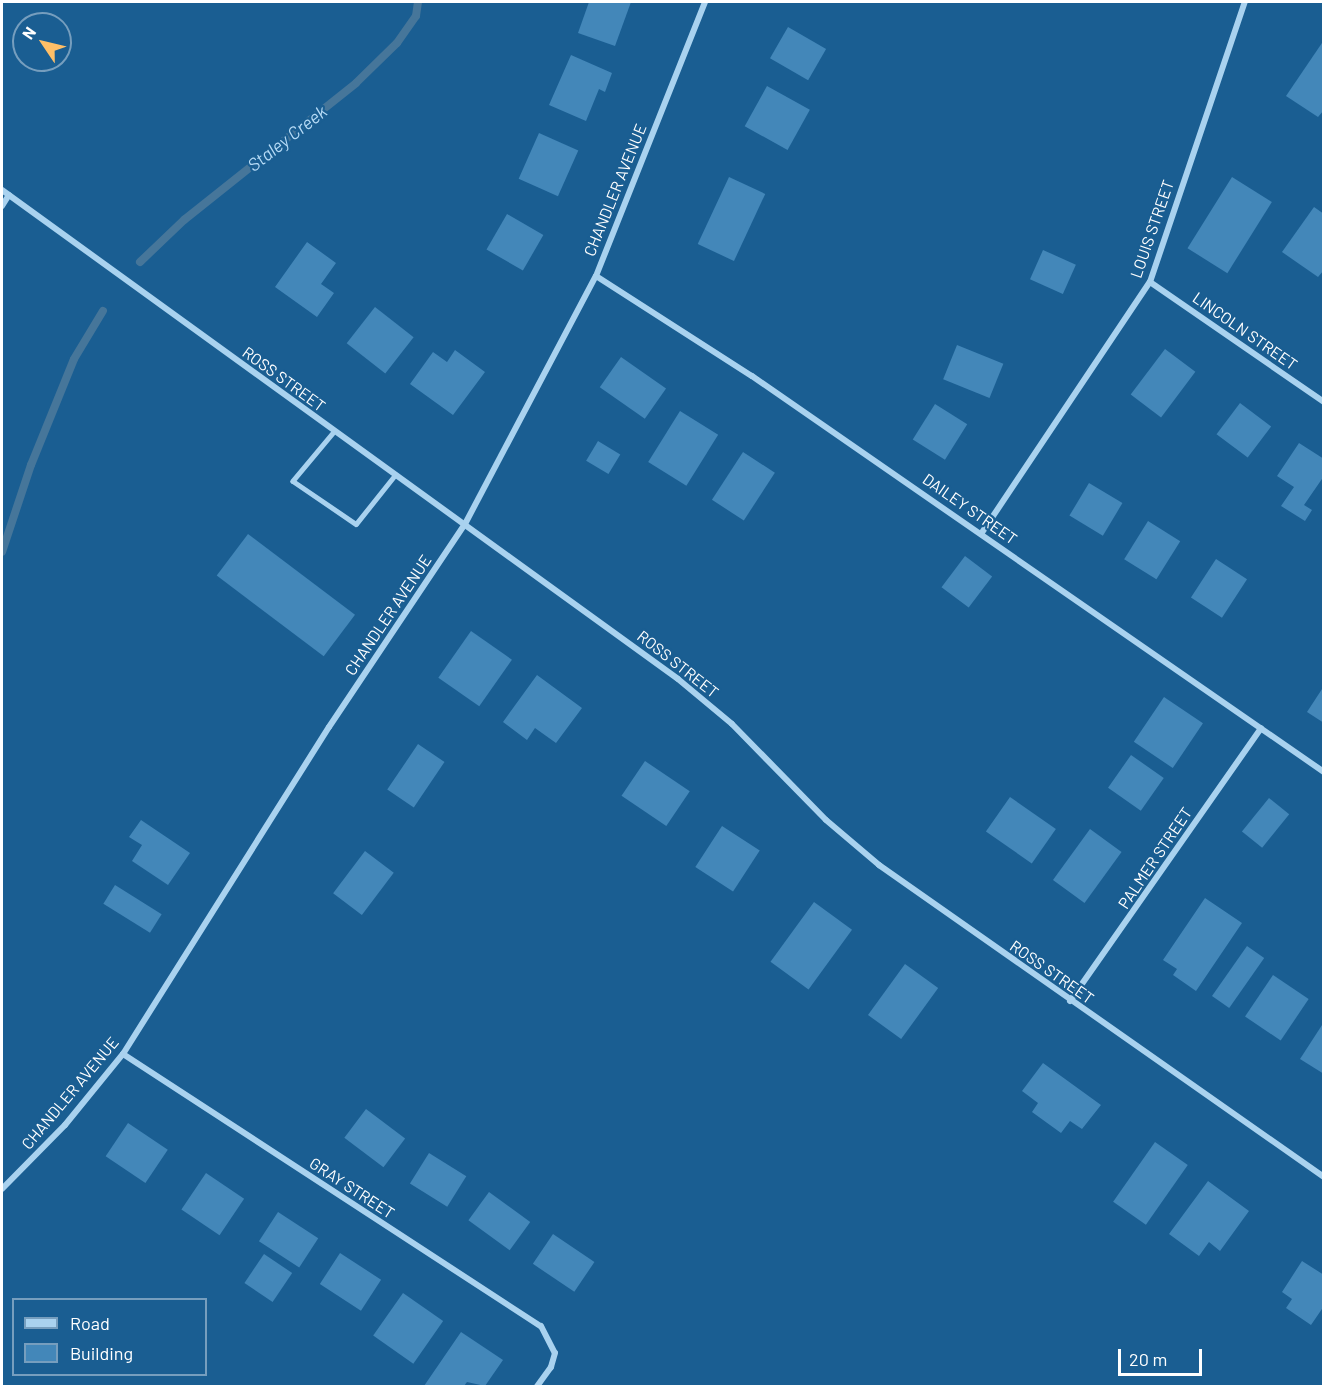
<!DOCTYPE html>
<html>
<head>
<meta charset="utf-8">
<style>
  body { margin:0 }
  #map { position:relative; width:1325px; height:1388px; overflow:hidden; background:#1a5e92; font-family:Barlow,sans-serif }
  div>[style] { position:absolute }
  .stream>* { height:8px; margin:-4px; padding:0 4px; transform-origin:4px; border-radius:4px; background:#46769a }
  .building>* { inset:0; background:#4387b9; transform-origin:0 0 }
  .service>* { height:4.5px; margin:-2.25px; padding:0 2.25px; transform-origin:2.25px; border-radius:2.25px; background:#a9d2ef }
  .minor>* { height:6px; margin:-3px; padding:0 3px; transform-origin:3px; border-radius:3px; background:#a9d2ef }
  span { translate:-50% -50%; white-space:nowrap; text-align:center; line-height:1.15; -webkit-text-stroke:4.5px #1a5e92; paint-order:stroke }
  .street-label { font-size:16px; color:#fff }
  .water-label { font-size:18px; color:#b6dbf6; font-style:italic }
  .frame { position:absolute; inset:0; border:3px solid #fff; pointer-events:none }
  .legend { position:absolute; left:12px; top:1298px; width:195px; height:78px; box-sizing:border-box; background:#1a5e92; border:2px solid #769ebe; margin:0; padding:8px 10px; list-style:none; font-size:18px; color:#fff }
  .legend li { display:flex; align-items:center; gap:12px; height:30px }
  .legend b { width:30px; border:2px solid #769ebe }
  .north { position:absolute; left:12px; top:12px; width:60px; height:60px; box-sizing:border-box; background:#1a5e92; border:2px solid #769ebe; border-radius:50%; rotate:305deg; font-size:16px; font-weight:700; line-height:24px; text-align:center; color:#fff }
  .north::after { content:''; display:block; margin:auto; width:21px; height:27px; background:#ffbf67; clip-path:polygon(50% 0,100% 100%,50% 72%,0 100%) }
  .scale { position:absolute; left:1118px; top:1349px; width:84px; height:27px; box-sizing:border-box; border:3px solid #fff; border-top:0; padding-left:8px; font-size:18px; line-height:21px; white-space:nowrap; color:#fff; -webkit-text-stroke:4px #1a5e92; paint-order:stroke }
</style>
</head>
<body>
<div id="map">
  <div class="stream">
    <div style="left:140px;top:262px;width:61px;rotate:-43.7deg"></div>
    <div style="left:184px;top:220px;width:220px;rotate:-38.5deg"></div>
    <div style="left:356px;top:83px;width:57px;rotate:-44.3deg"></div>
    <div style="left:397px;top:43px;width:33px;rotate:-55deg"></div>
    <div style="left:416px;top:16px;width:14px;rotate:-82deg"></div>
    <div style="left:2px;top:552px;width:92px;rotate:-71.6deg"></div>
    <div style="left:31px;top:465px;width:114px;rotate:-67.9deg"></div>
    <div style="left:74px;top:359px;width:56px;rotate:-58.9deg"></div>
  </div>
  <div class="building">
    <div style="clip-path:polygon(589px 2px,631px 2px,615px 46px,578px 33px)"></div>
    <div style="left:788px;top:27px;width:44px;height:36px;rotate:30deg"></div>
    <div style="clip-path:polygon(1324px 40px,1324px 110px,1318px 117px,1286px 96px)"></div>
    <div style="clip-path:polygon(571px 55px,612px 73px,605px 92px,599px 89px,586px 121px,549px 105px)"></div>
    <div style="left:767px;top:86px;width:49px;height:46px;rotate:29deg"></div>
    <div style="left:539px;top:133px;width:43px;height:50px;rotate:24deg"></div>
    <div style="left:729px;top:177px;width:40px;height:74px;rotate:25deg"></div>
    <div style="left:1232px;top:177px;width:47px;height:84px;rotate:32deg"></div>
    <div style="clip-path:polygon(1314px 207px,1324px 214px,1324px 270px,1318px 277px,1282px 252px)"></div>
    <div style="left:507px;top:214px;width:42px;height:41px;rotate:30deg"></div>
    <div style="clip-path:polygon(307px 242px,336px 263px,321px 284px,334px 293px,317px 317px,275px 287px)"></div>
    <div style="left:1043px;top:250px;width:36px;height:32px;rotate:24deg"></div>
    <div style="left:375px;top:307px;width:49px;height:46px;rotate:38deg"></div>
    <div style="left:957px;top:345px;width:50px;height:37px;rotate:22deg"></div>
    <div style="left:1165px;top:349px;width:38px;height:57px;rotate:37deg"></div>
    <div style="clip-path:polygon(455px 350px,485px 372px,453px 415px,410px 384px,433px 352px,447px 362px)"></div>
    <div style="left:621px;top:357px;width:55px;height:37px;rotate:35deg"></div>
    <div style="left:1240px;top:403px;width:39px;height:39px;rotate:37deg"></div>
    <div style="left:935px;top:404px;width:38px;height:42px;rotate:32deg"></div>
    <div style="left:680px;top:411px;width:45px;height:60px;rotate:32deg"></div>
    <div style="left:598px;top:441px;width:26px;height:23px;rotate:31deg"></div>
    <div style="clip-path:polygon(1299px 443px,1324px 459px,1324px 476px,1304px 505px,1312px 510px,1305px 521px,1281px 506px,1294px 487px,1277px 476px)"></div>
    <div style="left:743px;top:452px;width:38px;height:57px;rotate:33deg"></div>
    <div style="left:1089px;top:483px;width:39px;height:38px;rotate:31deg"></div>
    <div style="left:1148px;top:521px;width:38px;height:45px;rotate:32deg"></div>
    <div style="left:248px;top:534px;width:134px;height:52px;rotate:37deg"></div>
    <div style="left:965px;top:556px;width:34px;height:39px;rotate:37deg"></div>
    <div style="left:1216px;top:559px;width:37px;height:46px;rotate:33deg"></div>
    <div style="left:471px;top:631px;width:50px;height:57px;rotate:35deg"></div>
    <div style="clip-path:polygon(537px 675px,582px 708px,556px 743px,535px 728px,527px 740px,503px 722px)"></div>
    <div style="clip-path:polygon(1324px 686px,1324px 723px,1307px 712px)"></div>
    <div style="left:1164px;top:697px;width:47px;height:54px;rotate:34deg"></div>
    <div style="left:418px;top:744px;width:32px;height:55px;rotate:34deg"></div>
    <div style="left:1131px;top:755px;width:40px;height:40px;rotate:35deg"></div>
    <div style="left:645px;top:761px;width:54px;height:42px;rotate:34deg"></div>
    <div style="left:1010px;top:797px;width:56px;height:42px;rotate:35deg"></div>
    <div style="left:1269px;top:798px;width:26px;height:43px;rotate:39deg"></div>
    <div style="clip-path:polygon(141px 820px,190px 853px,168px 885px,132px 861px,142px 845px,129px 837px)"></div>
    <div style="left:722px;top:826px;width:45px;height:49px;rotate:33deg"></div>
    <div style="left:1090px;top:829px;width:39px;height:63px;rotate:36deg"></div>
    <div style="left:365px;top:851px;width:36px;height:53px;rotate:37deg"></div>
    <div style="left:115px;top:885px;width:55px;height:22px;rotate:32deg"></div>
    <div style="clip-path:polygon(1205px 898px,1242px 923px,1196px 991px,1173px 975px,1177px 969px,1163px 960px)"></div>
    <div style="left:814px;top:902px;width:47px;height:74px;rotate:36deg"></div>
    <div style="left:1247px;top:946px;width:21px;height:61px;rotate:35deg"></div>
    <div style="left:905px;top:964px;width:41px;height:63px;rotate:36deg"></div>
    <div style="left:1273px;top:975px;width:43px;height:50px;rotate:34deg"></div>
    <div style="clip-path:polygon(1324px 1022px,1324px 1074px,1300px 1059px)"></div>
    <div style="clip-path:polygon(1043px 1063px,1101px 1105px,1082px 1129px,1070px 1121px,1061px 1133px,1032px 1112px,1038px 1103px,1022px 1091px)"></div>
    <div style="left:366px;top:1109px;width:49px;height:36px;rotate:37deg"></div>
    <div style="left:128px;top:1123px;width:48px;height:40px;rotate:34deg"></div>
    <div style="left:1155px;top:1142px;width:40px;height:73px;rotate:35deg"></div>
    <div style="left:429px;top:1153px;width:44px;height:36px;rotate:32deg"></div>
    <div style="left:206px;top:1173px;width:46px;height:44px;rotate:34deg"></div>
    <div style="clip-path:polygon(1208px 1181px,1249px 1211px,1220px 1251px,1209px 1242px,1199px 1256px,1169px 1234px)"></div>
    <div style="left:489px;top:1192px;width:51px;height:35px;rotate:36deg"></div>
    <div style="left:278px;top:1212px;width:48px;height:35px;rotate:33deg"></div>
    <div style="left:553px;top:1234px;width:50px;height:36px;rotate:34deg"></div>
    <div style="left:340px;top:1253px;width:49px;height:37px;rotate:33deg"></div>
    <div style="left:264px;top:1254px;width:34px;height:35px;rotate:34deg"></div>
    <div style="clip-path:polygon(1302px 1261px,1324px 1275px,1324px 1306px,1311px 1325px,1286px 1308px,1292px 1299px,1282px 1292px)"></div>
    <div style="left:403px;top:1293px;width:49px;height:52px;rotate:35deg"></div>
    <div style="clip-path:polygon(461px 1332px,503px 1360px,485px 1386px,467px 1382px,464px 1386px,424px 1386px)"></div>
  </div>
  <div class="service">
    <div style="left:334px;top:432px;width:64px;rotate:129.9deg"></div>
    <div style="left:293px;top:481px;width:76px;rotate:34.3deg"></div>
    <div style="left:356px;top:524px;width:63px;rotate:-51.5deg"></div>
  </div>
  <div class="minor">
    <div style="left:2px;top:190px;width:834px;rotate:35.88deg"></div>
    <div style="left:678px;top:679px;width:70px;rotate:39.8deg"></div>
    <div style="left:732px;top:724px;width:134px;rotate:45.6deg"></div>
    <div style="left:826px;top:820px;width:70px;rotate:40.3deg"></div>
    <div style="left:879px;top:865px;width:543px;rotate:35.04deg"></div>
    <div style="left:2px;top:206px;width:13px;rotate:-58deg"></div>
    <div style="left:596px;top:276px;width:185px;rotate:32.7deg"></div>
    <div style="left:752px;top:376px;width:696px;rotate:34.7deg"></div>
    <div style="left:1150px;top:282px;width:211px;rotate:34.6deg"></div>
    <div style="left:981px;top:534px;width:303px;rotate:-56.2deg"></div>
    <div style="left:1150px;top:282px;width:296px;rotate:-71.3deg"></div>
    <div style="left:1070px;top:1001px;width:333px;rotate:-55deg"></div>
    <div style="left:123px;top:1054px;width:499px;rotate:33.1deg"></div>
    <div style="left:541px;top:1326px;width:30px;rotate:63deg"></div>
    <div style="left:555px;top:1353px;width:15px;rotate:106deg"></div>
    <div style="left:551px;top:1367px;width:24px;rotate:126deg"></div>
    <div style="left:2px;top:1189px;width:90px;rotate:-45.5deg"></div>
    <div style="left:65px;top:1125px;width:92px;rotate:-50.8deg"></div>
    <div style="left:123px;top:1054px;width:386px;rotate:-57.8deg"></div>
    <div style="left:329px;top:727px;width:244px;rotate:-56.2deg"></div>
    <div style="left:465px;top:524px;width:280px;rotate:-62.2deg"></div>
    <div style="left:596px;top:276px;width:295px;rotate:-68.3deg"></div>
  </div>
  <div class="street-label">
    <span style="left:615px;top:190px;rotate:-68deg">CHANDLER AVENUE</span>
    <span style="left:1152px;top:229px;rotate:-71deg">LOUIS STREET</span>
    <span style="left:1245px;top:331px;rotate:35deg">LINCOLN STREET</span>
    <span style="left:284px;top:379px;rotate:36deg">ROSS STREET</span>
    <span style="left:970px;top:509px;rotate:35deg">DAILEY STREET</span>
    <span style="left:388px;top:615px;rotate:-56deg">CHANDLER AVENUE</span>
    <span style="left:678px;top:664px;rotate:38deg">ROSS STREET</span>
    <span style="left:1155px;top:858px;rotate:-56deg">PALMER STREET</span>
    <span style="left:1052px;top:972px;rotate:35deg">ROSS STREET</span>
    <span style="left:70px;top:1093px;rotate:-50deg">CHANDLER AVENUE</span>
    <span style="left:352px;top:1188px;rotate:33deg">GRAY STREET</span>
  </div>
  <div class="water-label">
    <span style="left:287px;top:138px;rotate:-38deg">Staley Creek</span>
  </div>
  <div class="frame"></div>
  <ul class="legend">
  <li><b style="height:8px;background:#a9d2ef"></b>Road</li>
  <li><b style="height:16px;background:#4387b9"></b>Building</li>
  </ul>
  <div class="north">N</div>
  <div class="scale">20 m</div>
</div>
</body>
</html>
